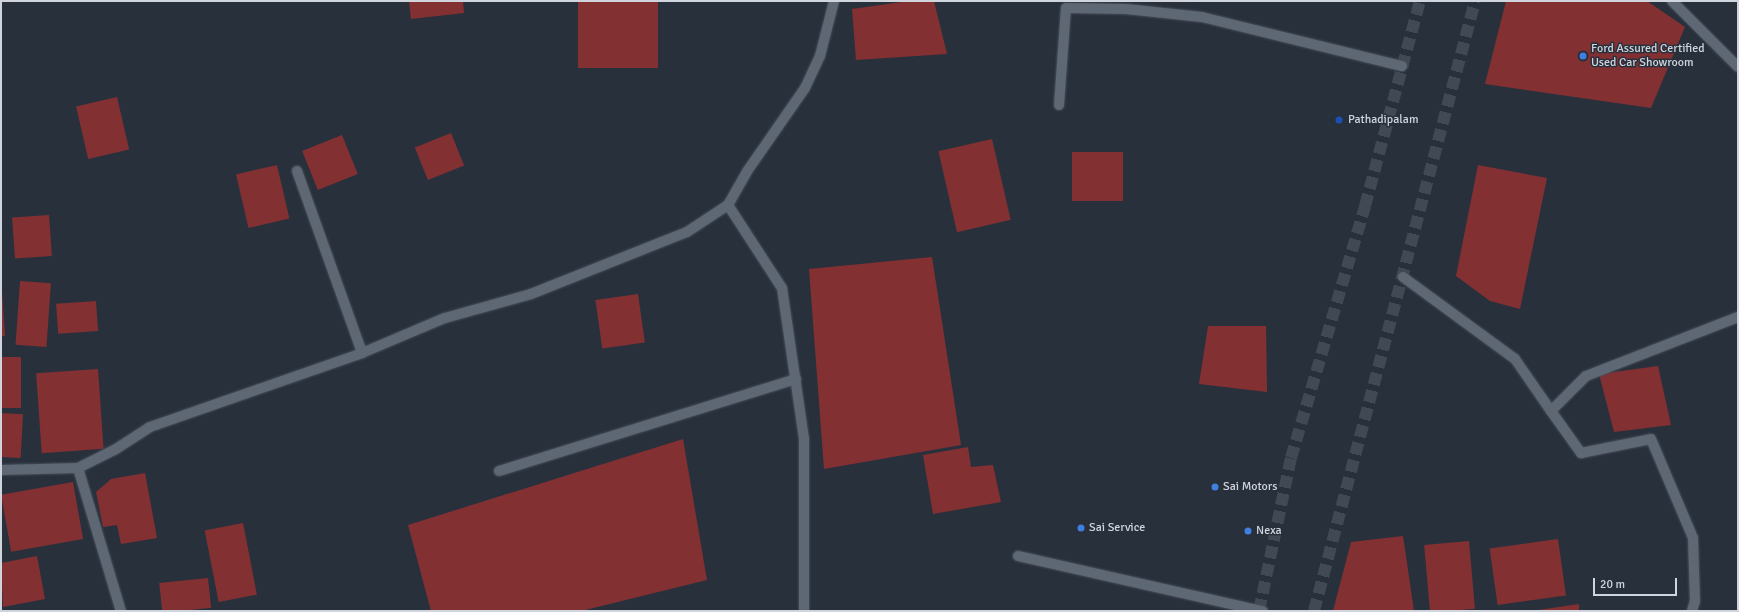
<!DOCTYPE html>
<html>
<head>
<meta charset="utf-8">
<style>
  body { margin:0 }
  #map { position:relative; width:1739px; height:612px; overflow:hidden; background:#28303c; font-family:Signika,sans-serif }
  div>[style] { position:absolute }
  .building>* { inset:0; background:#833033; transform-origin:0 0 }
  .highway-tunnel>* { height:12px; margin-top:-6px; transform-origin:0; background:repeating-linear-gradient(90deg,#414954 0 12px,transparent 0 18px) }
  .roads { filter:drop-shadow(0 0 1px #464d56) drop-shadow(0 0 1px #464d56) }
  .minor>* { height:10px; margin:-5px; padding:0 5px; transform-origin:5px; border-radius:5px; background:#5e6774 }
  .dots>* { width:11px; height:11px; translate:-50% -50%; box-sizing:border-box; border:2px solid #28303c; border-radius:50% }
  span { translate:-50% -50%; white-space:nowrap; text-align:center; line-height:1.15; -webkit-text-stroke:3px #28303c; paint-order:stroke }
  .poi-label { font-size:12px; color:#d0d5dd }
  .left { translate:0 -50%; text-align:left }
  .frame { position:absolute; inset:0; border:2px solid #d0d5dd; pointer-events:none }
  .scale { position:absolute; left:1593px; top:578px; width:84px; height:18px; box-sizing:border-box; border:2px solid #d0d5dd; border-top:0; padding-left:5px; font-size:12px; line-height:14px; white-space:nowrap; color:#d0d5dd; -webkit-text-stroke:3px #28303c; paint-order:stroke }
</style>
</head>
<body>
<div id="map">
  <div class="building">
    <div style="clip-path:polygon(409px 1px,463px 1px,464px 13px,411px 19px)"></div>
    <div style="left:578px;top:1px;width:80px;height:67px"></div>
    <div style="clip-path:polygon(909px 1px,934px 1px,947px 54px,856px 60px,852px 9px)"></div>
    <div style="clip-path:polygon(1506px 1px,1647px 1px,1685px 27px,1651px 108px,1485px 84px)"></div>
    <div style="left:117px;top:97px;width:54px;height:42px;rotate:77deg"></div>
    <div style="left:451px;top:133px;width:35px;height:39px;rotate:68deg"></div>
    <div style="left:342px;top:135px;width:42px;height:43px;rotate:68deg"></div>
    <div style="left:992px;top:139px;width:83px;height:55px;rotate:77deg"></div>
    <div style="left:1072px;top:152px;width:51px;height:49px"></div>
    <div style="left:277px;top:165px;width:55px;height:42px;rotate:77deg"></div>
    <div style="clip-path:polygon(1478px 165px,1547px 178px,1520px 309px,1490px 301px,1456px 276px)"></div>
    <div style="left:49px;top:215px;width:41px;height:37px;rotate:86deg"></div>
    <div style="clip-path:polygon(932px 257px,961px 445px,824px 469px,809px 269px)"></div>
    <div style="clip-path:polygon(1px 275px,5px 336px,1px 336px)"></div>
    <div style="left:20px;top:281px;width:31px;height:64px;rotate:4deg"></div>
    <div style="left:638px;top:294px;width:49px;height:43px;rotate:82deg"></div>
    <div style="left:96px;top:301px;width:30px;height:40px;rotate:86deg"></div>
    <div style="clip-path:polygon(1208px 326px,1266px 326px,1267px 392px,1199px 384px)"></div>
    <div style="left:1px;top:357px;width:20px;height:51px"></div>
    <div style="clip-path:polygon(1658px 366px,1671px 425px,1614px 432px,1599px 374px)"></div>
    <div style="left:98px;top:369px;width:80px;height:62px;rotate:86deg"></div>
    <div style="left:1px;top:413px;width:22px;height:44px;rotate:3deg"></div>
    <div style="clip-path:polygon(683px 439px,707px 580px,581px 611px,431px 611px,408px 525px)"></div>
    <div style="clip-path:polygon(968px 447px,971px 467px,993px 465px,1001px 502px,933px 514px,923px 455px)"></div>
    <div style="clip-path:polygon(145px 473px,157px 538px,121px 544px,117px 525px,103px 527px,96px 492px,111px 479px)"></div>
    <div style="left:73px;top:482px;width:58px;height:73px;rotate:80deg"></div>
    <div style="left:243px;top:523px;width:73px;height:39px;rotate:79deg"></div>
    <div style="clip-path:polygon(1403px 536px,1414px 611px,1333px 611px,1351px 542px)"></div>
    <div style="left:1558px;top:539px;width:57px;height:69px;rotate:82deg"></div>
    <div style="left:1469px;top:541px;width:68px;height:45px;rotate:85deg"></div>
    <div style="clip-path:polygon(37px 556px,45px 599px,3px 607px,1px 563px)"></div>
    <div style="left:208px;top:578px;width:30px;height:49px;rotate:84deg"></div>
    <div style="clip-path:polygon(1579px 604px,1579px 611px,1538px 611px,1538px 610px)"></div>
  </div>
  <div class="highway-tunnel">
    <div style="left:1259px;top:611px;width:156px;rotate:-78.2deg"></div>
    <div style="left:1291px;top:458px;width:263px;rotate:-73.6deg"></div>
    <div style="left:1365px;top:206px;width:212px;rotate:-75deg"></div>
    <div style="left:1314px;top:611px;width:631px;rotate:-75.21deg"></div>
  </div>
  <div class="roads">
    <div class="minor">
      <div style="left:1672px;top:1px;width:93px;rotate:45deg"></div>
      <div style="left:1059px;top:105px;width:97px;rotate:-85.9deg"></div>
      <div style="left:1066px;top:8px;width:60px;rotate:1deg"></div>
      <div style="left:1126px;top:9px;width:76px;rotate:6deg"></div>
      <div style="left:1202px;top:17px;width:206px;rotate:13.8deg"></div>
      <div style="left:297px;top:171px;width:193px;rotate:70.3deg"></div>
      <div style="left:728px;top:205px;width:99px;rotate:57deg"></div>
      <div style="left:782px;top:288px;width:153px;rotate:81.7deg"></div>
      <div style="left:804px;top:439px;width:172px;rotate:90deg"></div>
      <div style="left:1403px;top:277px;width:139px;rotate:36.2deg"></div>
      <div style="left:1515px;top:359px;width:63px;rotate:55.3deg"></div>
      <div style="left:1551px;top:411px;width:49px;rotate:-45deg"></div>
      <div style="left:1586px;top:376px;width:163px;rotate:-21.2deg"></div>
      <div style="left:1551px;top:411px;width:52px;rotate:54.5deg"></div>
      <div style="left:1581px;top:453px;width:71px;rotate:-11.3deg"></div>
      <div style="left:1651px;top:439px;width:108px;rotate:67deg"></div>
      <div style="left:1693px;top:538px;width:63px;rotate:88.2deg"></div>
      <div style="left:1695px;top:601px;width:10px;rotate:107deg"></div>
      <div style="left:78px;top:468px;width:149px;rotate:73.3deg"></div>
      <div style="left:1px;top:470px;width:77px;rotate:-1.5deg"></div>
      <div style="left:78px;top:468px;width:42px;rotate:-26.6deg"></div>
      <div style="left:116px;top:449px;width:40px;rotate:-32.9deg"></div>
      <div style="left:150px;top:427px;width:225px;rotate:-19.2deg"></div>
      <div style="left:362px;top:353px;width:90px;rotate:-22.9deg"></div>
      <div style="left:445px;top:318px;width:89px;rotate:-15.6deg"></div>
      <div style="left:531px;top:294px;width:168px;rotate:-21.7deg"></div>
      <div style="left:687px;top:232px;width:49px;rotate:-33.4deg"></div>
      <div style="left:728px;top:205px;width:40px;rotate:-60.3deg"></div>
      <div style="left:748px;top:170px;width:100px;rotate:-55.2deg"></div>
      <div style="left:805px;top:88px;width:35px;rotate:-65deg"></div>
      <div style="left:820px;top:56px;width:57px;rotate:-75.7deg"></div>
      <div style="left:499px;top:471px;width:311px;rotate:-17.2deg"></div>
      <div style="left:1018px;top:556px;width:251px;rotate:12.7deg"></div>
    </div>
  </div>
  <div class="dots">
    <div style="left:1583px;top:56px;background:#3f7fe0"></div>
    <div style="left:1339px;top:120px;background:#1a4fb4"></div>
    <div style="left:1215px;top:487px;background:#3f7fe0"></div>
    <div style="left:1081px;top:528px;background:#3f7fe0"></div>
    <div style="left:1248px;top:531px;background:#3f7fe0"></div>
  </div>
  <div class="poi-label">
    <span class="left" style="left:1591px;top:56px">Ford Assured Certified<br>Used Car Showroom</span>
    <span class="left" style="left:1348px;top:120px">Pathadipalam</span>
    <span class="left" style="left:1223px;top:487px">Sai Motors</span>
    <span class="left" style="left:1089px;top:528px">Sai Service</span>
    <span class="left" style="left:1256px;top:531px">Nexa</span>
  </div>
  <div class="frame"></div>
  <div class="scale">20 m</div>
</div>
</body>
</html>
